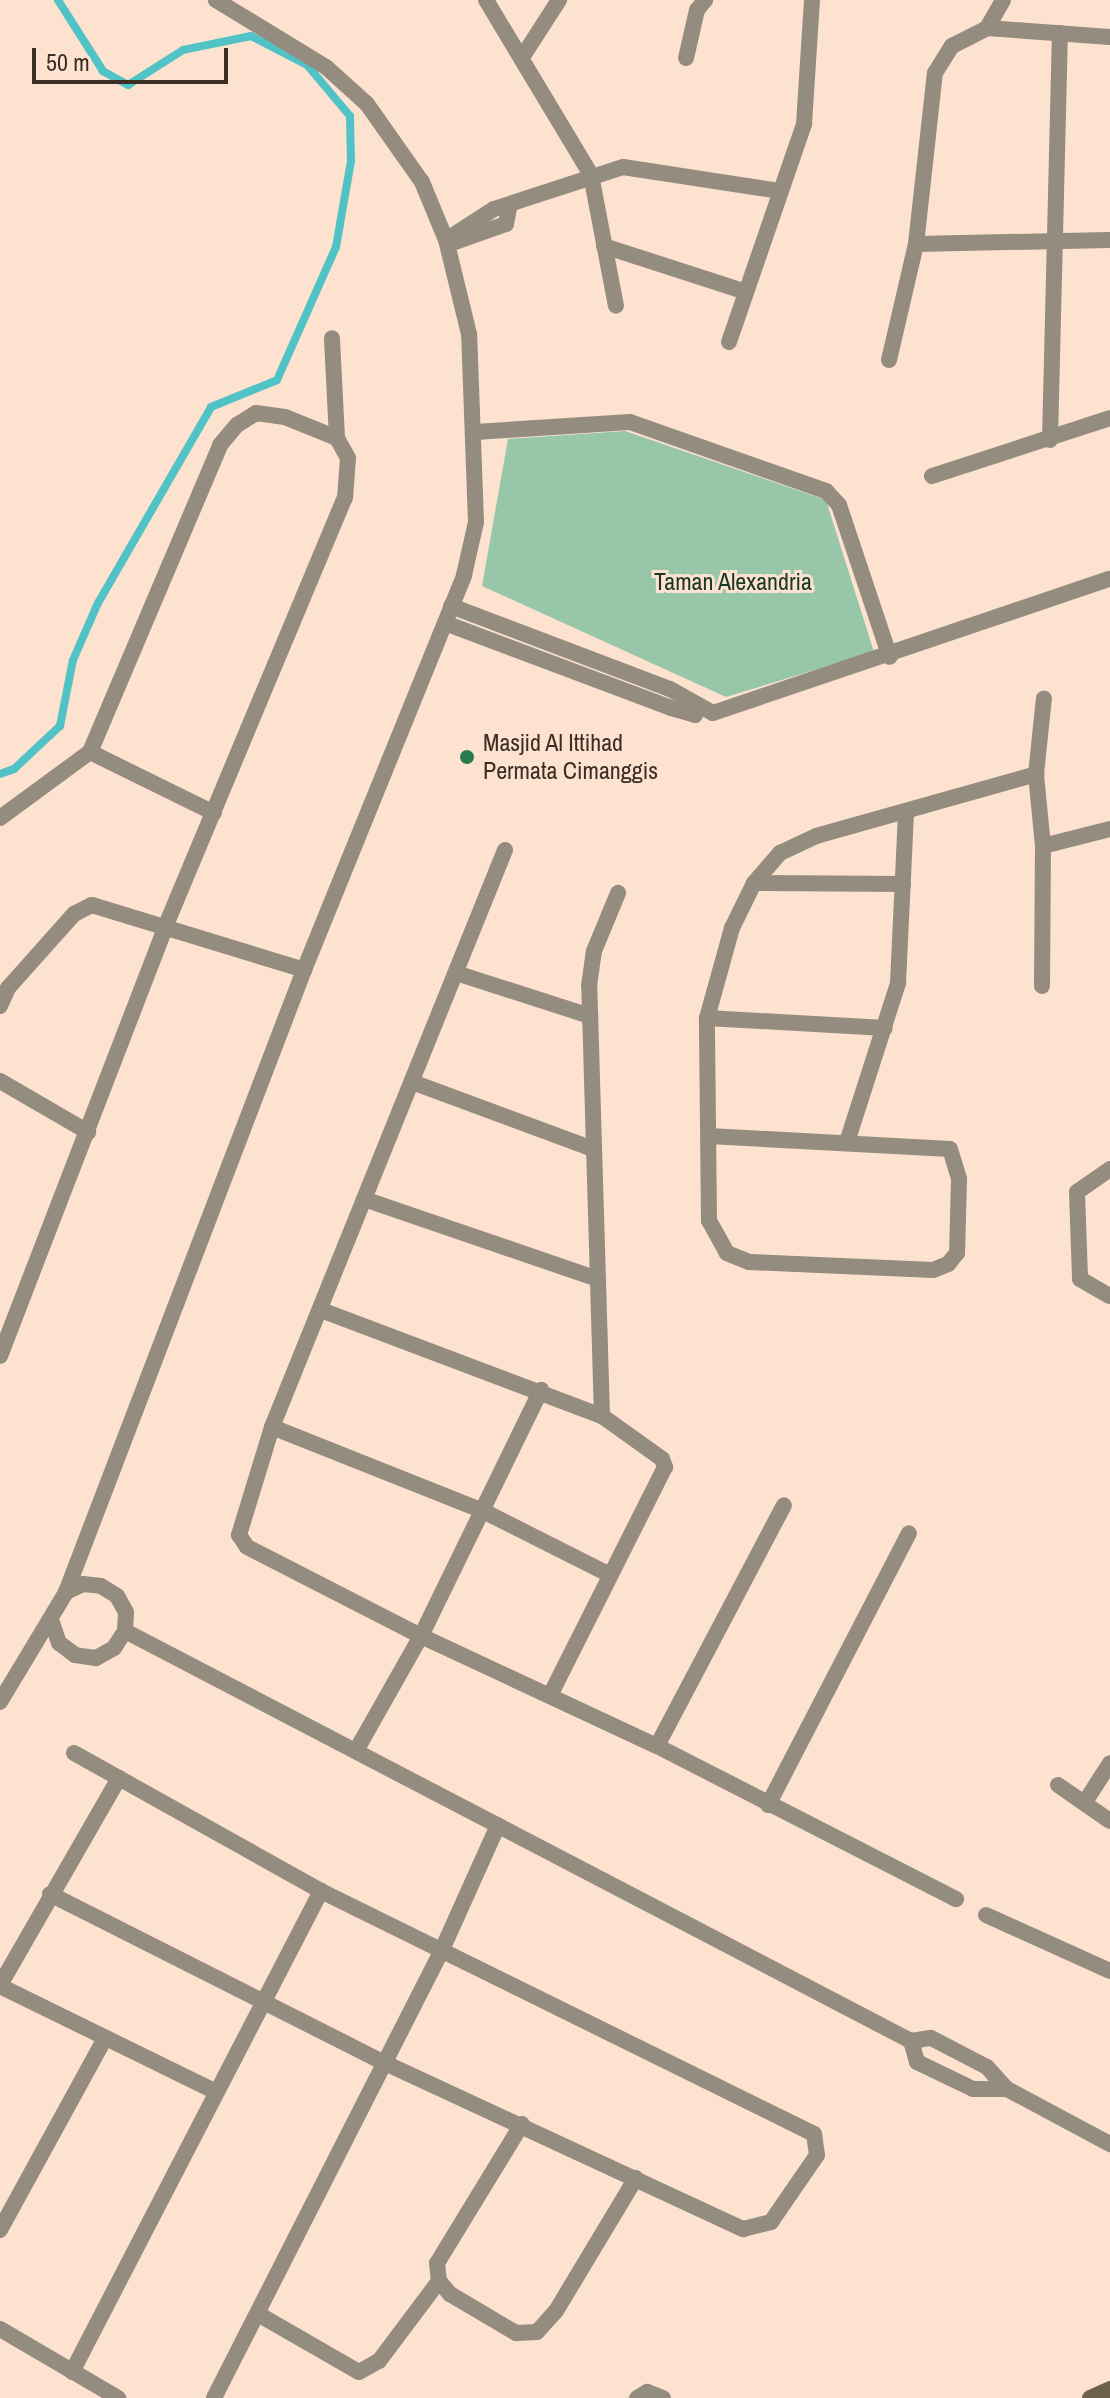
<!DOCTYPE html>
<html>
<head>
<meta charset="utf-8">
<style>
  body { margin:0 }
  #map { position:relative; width:1110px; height:2398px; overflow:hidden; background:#fde2cf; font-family:"Archivo Narrow",sans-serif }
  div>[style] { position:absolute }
  .green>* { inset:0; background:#98c6a9 }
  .stream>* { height:8px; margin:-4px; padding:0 4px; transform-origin:4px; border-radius:4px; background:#51c3c6 }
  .minor>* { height:16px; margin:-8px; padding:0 8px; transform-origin:8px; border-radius:8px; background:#948c7f }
  .secondary>* { height:16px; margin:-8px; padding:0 8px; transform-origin:8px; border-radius:8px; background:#6c614d }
  .dots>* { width:22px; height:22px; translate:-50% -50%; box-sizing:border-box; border:4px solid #fde2cf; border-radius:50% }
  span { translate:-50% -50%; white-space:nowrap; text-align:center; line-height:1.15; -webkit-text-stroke:6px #fde2cf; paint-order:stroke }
  .park-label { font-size:24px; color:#173926 }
  .poi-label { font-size:24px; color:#3b2e25 }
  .left { translate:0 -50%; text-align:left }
  .scale { position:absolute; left:32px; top:48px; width:196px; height:36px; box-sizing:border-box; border:4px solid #3b2e25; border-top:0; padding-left:10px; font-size:24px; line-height:28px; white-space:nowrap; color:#3b2e25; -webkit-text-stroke:6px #fde2cf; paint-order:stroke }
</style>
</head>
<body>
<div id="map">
  <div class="green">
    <div style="clip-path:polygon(625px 431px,826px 500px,874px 652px,726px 697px,482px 586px,508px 439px)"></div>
  </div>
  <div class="stream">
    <div style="left:0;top:774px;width:15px;rotate:-20deg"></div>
    <div style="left:14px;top:769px;width:63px;rotate:-43.1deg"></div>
    <div style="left:60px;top:726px;width:67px;rotate:-78.9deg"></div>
    <div style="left:73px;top:660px;width:62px;rotate:-66.3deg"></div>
    <div style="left:98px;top:603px;width:226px;rotate:-60deg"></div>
    <div style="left:211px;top:407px;width:71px;rotate:-22.2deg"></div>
    <div style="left:277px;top:380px;width:145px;rotate:-66.1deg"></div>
    <div style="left:336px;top:247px;width:87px;rotate:-80.1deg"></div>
    <div style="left:351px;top:161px;width:45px;rotate:-91.3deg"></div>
    <div style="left:350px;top:116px;width:67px;rotate:-130.1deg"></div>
    <div style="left:307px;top:65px;width:63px;rotate:-152.6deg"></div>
    <div style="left:251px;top:36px;width:69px;rotate:168.4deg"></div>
    <div style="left:183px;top:50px;width:65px;rotate:147.5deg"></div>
    <div style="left:128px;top:85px;width:29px;rotate:-151deg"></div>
    <div style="left:103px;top:71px;width:84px;rotate:-122.4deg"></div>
  </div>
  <div class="minor">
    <div style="left:486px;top:0;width:204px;rotate:59deg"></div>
    <div style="left:591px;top:175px;width:133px;rotate:79.2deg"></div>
    <div style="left:987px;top:28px;width:32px;rotate:-60deg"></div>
    <div style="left:523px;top:56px;width:67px;rotate:-57.3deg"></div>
    <div style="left:686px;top:58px;width:49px;rotate:-77.1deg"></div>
    <div style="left:697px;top:10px;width:13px;rotate:-51deg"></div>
    <div style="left:446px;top:240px;width:57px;rotate:-32.9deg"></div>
    <div style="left:494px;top:209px;width:136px;rotate:-18deg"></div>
    <div style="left:623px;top:167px;width:158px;rotate:8.7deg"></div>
    <div style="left:455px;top:242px;width:54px;rotate:-19.4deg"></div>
    <div style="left:506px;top:224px;width:16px;rotate:-79deg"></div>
    <div style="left:916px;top:244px;width:194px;rotate:-1.2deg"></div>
    <div style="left:604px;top:246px;width:149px;rotate:17.9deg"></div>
    <div style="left:729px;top:342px;width:231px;rotate:-71deg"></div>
    <div style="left:804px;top:124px;width:124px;rotate:-86.3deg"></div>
    <div style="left:889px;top:360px;width:119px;rotate:-76.9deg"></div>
    <div style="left:916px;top:244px;width:172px;rotate:-83.7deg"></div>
    <div style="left:935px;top:73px;width:32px;rotate:-58deg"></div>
    <div style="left:952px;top:46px;width:39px;rotate:-27deg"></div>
    <div style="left:987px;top:28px;width:123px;rotate:4.2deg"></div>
    <div style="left:475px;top:432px;width:155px;rotate:-3.7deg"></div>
    <div style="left:630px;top:422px;width:208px;rotate:19.4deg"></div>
    <div style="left:826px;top:491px;width:19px;rotate:47deg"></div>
    <div style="left:839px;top:505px;width:160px;rotate:71.5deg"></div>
    <div style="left:1050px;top:440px;width:407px;rotate:-88.6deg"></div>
    <div style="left:932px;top:476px;width:187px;rotate:-18deg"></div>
    <div style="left:451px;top:606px;width:234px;rotate:20.8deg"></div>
    <div style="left:670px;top:689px;width:49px;rotate:29.2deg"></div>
    <div style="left:713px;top:713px;width:419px;rotate:-18.7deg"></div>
    <div style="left:445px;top:623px;width:241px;rotate:20.6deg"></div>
    <div style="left:671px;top:708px;width:25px;rotate:16deg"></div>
    <div style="left:695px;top:715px;width:9px;rotate:-72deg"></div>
    <div style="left:90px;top:752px;width:138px;rotate:26.2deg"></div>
    <div style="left:0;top:818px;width:112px;rotate:-36.3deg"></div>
    <div style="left:90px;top:752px;width:333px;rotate:-67deg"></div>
    <div style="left:220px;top:445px;width:26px;rotate:-50deg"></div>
    <div style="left:237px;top:425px;width:22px;rotate:-32deg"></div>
    <div style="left:256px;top:413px;width:29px;rotate:8deg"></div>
    <div style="left:285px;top:417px;width:56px;rotate:22deg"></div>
    <div style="left:1043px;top:846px;width:69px;rotate:-14.2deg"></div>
    <div style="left:505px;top:850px;width:622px;rotate:111.99deg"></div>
    <div style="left:272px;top:1427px;width:113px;rotate:107deg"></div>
    <div style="left:239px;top:1535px;width:14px;rotate:56deg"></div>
    <div style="left:247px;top:1547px;width:195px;rotate:27.1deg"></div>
    <div style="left:421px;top:1636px;width:260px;rotate:25deg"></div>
    <div style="left:657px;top:1746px;width:336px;rotate:27.1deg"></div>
    <div style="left:754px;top:883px;width:149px;rotate:0.4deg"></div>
    <div style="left:456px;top:973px;width:141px;rotate:17.8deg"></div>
    <div style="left:1042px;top:986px;width:140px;rotate:-89.6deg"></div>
    <div style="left:1043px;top:846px;width:72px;rotate:-95.6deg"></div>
    <div style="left:1036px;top:774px;width:76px;rotate:-84deg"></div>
    <div style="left:0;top:1006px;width:20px;rotate:-66deg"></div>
    <div style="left:8px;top:988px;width:99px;rotate:-48.3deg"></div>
    <div style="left:74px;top:914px;width:20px;rotate:-27deg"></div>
    <div style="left:92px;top:905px;width:222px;rotate:17deg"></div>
    <div style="left:707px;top:1018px;width:178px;rotate:3.2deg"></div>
    <div style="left:0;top:1081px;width:102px;rotate:30.1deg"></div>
    <div style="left:412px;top:1082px;width:193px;rotate:20.3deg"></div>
    <div style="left:709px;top:1136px;width:241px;rotate:3.1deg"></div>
    <div style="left:950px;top:1149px;width:31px;rotate:73deg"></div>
    <div style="left:959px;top:1179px;width:74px;rotate:91.5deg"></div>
    <div style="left:957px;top:1253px;width:14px;rotate:129deg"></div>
    <div style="left:948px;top:1264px;width:16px;rotate:158deg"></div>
    <div style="left:933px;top:1270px;width:184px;rotate:-177.5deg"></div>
    <div style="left:749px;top:1262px;width:24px;rotate:-158deg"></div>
    <div style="left:727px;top:1253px;width:37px;rotate:-119deg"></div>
    <div style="left:709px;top:1221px;width:203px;rotate:-90.6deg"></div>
    <div style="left:707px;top:1018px;width:93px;rotate:-74.5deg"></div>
    <div style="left:732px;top:928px;width:50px;rotate:-63.9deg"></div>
    <div style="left:754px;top:883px;width:40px;rotate:-49deg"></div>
    <div style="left:780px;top:853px;width:40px;rotate:-25deg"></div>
    <div style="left:816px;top:836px;width:229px;rotate:-15.7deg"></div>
    <div style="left:848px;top:1139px;width:164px;rotate:-72.2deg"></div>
    <div style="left:898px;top:983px;width:171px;rotate:-87.3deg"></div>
    <div style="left:1110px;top:1169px;width:40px;rotate:145.1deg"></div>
    <div style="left:1077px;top:1192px;width:87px;rotate:88deg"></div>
    <div style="left:1080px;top:1279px;width:34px;rotate:30deg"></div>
    <div style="left:364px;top:1199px;width:247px;rotate:18.9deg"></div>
    <div style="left:321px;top:1310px;width:300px;rotate:20.7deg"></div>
    <div style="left:602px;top:1416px;width:74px;rotate:35.6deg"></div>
    <div style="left:662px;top:1459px;width:9px;rotate:69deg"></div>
    <div style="left:665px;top:1467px;width:256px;rotate:116.7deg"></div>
    <div style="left:0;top:1356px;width:462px;rotate:-68.9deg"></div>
    <div style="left:166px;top:925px;width:463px;rotate:-67.3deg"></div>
    <div style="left:345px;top:498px;width:40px;rotate:-85.7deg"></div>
    <div style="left:348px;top:458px;width:23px;rotate:-119deg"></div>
    <div style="left:337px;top:438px;width:100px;rotate:-92.9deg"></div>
    <div style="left:602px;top:1416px;width:430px;rotate:-91.7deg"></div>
    <div style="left:589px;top:986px;width:35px;rotate:-82deg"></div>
    <div style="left:594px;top:951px;width:63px;rotate:-67.5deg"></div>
    <div style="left:272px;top:1427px;width:227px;rotate:21.7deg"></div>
    <div style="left:483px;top:1511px;width:142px;rotate:26.7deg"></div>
    <div style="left:66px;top:1592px;width:666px;rotate:-69.06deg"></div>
    <div style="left:304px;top:970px;width:426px;rotate:-67.9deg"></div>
    <div style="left:464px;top:575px;width:54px;rotate:-77.2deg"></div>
    <div style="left:476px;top:522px;width:188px;rotate:-92.1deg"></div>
    <div style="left:469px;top:334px;width:97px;rotate:-103.7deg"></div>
    <div style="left:446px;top:240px;width:63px;rotate:-112.5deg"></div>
    <div style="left:422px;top:182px;width:95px;rotate:-125.2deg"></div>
    <div style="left:367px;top:104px;width:55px;rotate:-137.9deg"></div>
    <div style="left:326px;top:67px;width:129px;rotate:-148.7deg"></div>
    <div style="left:125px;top:1631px;width:887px;rotate:27.55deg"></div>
    <div style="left:911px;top:2041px;width:20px;rotate:-9deg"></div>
    <div style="left:931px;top:2038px;width:63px;rotate:27.4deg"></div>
    <div style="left:987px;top:2067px;width:30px;rotate:48deg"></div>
    <div style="left:1007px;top:2089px;width:117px;rotate:28.1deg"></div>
    <div style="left:0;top:1702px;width:128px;rotate:-59deg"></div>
    <div style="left:66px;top:1592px;width:19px;rotate:-25deg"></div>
    <div style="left:83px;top:1584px;width:18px;rotate:6deg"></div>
    <div style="left:101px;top:1586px;width:19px;rotate:32deg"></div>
    <div style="left:117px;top:1596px;width:18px;rotate:61deg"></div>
    <div style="left:126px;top:1612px;width:19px;rotate:93deg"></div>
    <div style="left:125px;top:1631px;width:20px;rotate:123deg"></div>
    <div style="left:114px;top:1648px;width:21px;rotate:151deg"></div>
    <div style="left:96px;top:1658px;width:21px;rotate:-172deg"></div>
    <div style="left:75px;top:1655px;width:20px;rotate:-143deg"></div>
    <div style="left:59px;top:1643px;width:21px;rotate:-109deg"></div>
    <div style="left:657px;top:1746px;width:272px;rotate:-62.2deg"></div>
    <div style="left:357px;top:1749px;width:130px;rotate:-60.5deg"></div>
    <div style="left:421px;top:1636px;width:274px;rotate:-64deg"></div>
    <div style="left:1058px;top:1785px;width:63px;rotate:34.7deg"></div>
    <div style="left:1085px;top:1802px;width:46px;rotate:-57.3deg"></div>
    <div style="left:768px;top:1805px;width:306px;rotate:-62.6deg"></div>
    <div style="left:50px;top:1894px;width:375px;rotate:26.8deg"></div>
    <div style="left:385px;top:2063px;width:395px;rotate:24.9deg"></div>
    <div style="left:743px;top:2229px;width:29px;rotate:-14deg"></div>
    <div style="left:771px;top:2222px;width:81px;rotate:-55.5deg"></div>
    <div style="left:817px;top:2155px;width:21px;rotate:-98deg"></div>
    <div style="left:814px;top:2134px;width:550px;rotate:-153.76deg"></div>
    <div style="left:321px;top:1891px;width:283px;rotate:-150.8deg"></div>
    <div style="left:986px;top:1915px;width:136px;rotate:24.3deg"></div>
    <div style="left:0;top:1985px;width:239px;rotate:-60.1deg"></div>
    <div style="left:0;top:1986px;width:238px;rotate:26.1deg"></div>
    <div style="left:911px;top:2041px;width:22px;rotate:74deg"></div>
    <div style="left:917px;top:2062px;width:62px;rotate:25.7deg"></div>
    <div style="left:973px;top:2089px;width:34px"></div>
    <div style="left:522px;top:2124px;width:163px;rotate:121.4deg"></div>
    <div style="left:437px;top:2263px;width:18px;rotate:84deg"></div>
    <div style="left:439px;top:2281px;width:17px;rotate:50deg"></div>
    <div style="left:450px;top:2294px;width:77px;rotate:30.6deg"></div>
    <div style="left:516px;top:2333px;width:21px;rotate:-3deg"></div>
    <div style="left:537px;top:2332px;width:28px;rotate:-48deg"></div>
    <div style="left:556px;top:2311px;width:155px;rotate:-59deg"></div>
    <div style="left:0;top:2230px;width:219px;rotate:-61.3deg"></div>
    <div style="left:258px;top:2314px;width:116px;rotate:29.9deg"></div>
    <div style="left:359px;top:2372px;width:23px;rotate:-29deg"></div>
    <div style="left:379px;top:2361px;width:100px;rotate:-53.1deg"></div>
    <div style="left:0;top:2329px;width:137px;rotate:30.3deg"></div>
    <div style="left:72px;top:2372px;width:542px;rotate:-62.63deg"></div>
    <div style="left:214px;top:2398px;width:500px;rotate:-63.03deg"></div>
    <div style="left:441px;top:1952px;width:139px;rotate:-65.8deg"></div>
    <div style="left:637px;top:2398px;width:12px;rotate:-31deg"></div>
    <div style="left:647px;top:2392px;width:17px;rotate:21deg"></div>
  </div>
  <div class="secondary">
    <div style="left:1090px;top:2398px;width:22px;rotate:-24deg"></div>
  </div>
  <div class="dots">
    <div style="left:467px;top:757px;background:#277b4e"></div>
  </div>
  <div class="park-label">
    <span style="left:733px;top:582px">Taman Alexandria</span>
  </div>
  <div class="poi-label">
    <span class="left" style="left:483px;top:757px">Masjid Al Ittihad<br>Permata Cimanggis</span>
  </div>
  <div class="scale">50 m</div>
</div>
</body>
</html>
